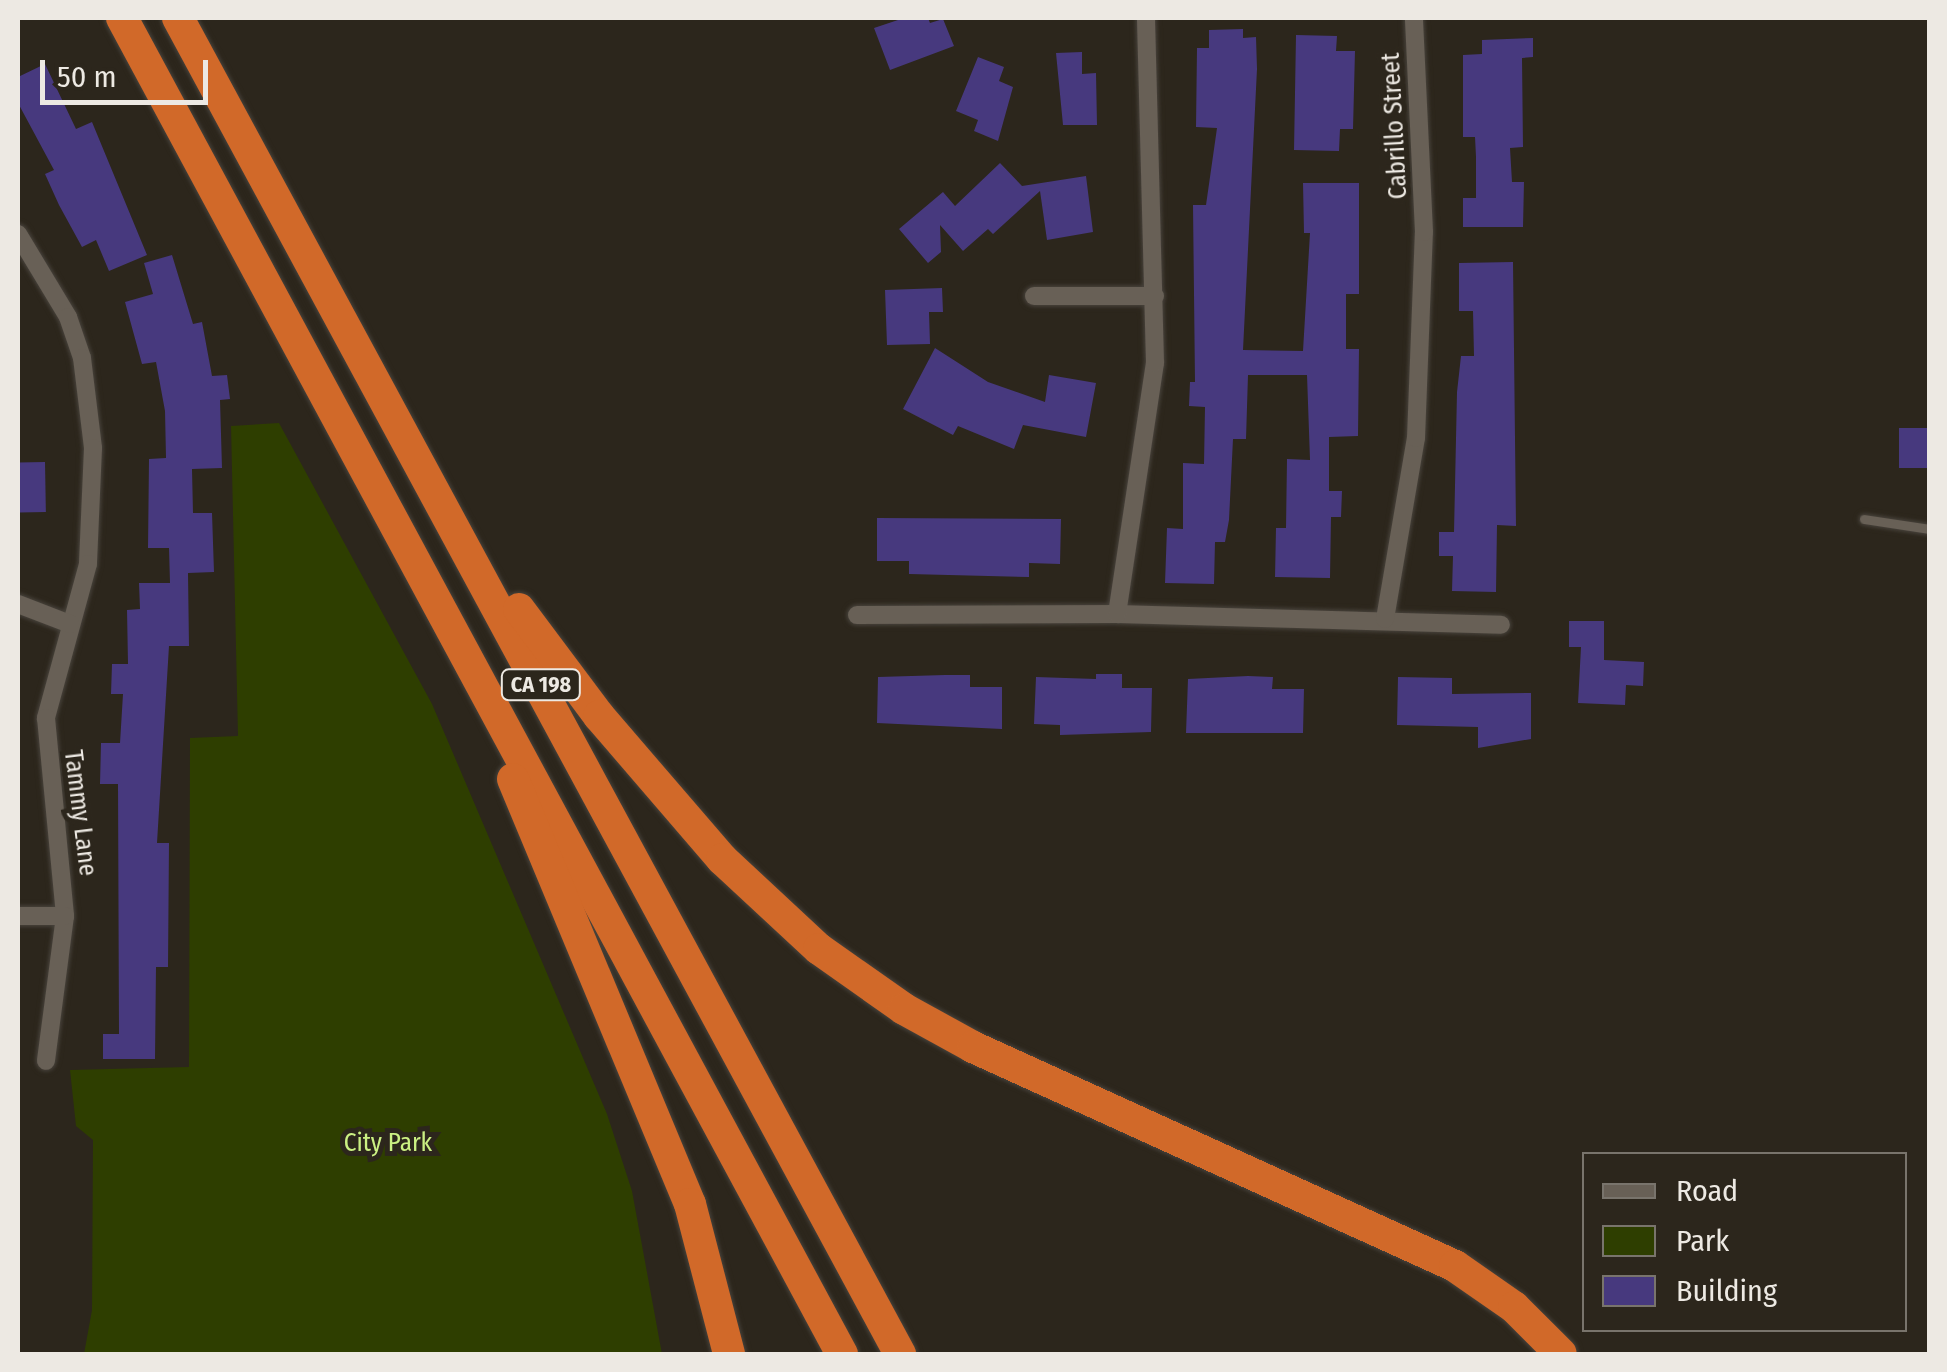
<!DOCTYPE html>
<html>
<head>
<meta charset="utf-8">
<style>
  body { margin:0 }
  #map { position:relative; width:1947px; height:1372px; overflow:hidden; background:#2c261c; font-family:"Fira Sans Condensed",sans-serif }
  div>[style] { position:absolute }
  .green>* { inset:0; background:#2e3e00 }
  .building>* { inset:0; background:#47397e; transform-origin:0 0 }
  .roads { filter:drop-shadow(0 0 2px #48433c) drop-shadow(0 0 2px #48433c) }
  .service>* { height:9px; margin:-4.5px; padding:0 4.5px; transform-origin:4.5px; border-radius:4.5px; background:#686056 }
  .minor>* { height:18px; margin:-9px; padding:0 9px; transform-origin:9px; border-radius:9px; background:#686056 }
  .motorway>* { height:32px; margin:-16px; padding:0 16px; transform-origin:16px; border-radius:16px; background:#d16929 }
  span { translate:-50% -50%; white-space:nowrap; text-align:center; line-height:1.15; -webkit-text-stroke:10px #2c261c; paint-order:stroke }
  .shield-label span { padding:2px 8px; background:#2c261c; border:2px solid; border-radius:8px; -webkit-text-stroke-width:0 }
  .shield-label { font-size:22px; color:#ede9e3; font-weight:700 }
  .street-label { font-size:25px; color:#ede9e3 }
  .park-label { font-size:25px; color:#cbf083 }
  .frame { position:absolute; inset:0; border:20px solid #ede9e3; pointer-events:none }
  .legend { position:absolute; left:1582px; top:1152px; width:325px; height:180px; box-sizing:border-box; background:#2c261c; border:2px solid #79746c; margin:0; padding:12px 18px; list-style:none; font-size:30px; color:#ede9e3 }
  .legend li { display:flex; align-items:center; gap:20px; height:50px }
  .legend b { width:50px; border:2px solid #79746c }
  .scale { position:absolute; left:40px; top:60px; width:168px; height:45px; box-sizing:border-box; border:5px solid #ede9e3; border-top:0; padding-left:12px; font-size:30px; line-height:35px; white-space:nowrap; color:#ede9e3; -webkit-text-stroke:8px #2c261c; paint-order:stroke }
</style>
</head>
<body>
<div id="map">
  <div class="green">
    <div style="clip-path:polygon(279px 423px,432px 704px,607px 1114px,632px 1191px,662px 1354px,84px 1354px,92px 1310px,93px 1140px,76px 1126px,70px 1070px,189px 1067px,190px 738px,238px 736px,231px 426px)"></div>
  </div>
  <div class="building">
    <div style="clip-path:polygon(904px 18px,928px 18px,930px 23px,943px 19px,954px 46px,890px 70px,874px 28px)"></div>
    <div style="clip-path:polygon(1243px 29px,1243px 38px,1256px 37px,1257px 69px,1243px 350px,1303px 351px,1310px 233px,1304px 233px,1303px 183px,1359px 183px,1359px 294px,1346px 294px,1346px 349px,1359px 349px,1358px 436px,1329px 437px,1329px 491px,1342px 491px,1341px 517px,1331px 517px,1330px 578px,1275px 577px,1276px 528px,1286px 528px,1287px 459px,1310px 460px,1307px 375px,1248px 375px,1246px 439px,1233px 439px,1229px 520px,1225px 542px,1215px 542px,1214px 584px,1165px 583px,1167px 528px,1183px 529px,1183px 463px,1204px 464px,1205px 407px,1189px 406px,1190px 382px,1195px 382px,1193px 205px,1206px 205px,1217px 128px,1196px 127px,1197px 48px,1209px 48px,1209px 30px)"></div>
    <div style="clip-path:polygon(1296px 35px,1337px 36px,1336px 51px,1355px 51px,1353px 129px,1340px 129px,1339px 151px,1294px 150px)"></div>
    <div style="clip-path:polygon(1533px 38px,1533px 57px,1522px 58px,1523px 147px,1510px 148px,1512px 182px,1524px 182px,1523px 227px,1463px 227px,1463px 198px,1476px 198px,1476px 157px,1475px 137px,1463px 137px,1463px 55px,1482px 54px,1482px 40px)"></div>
    <div style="clip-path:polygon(1082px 52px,1082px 74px,1096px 73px,1097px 125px,1063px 125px,1056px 53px)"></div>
    <div style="clip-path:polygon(978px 57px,1004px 67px,999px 81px,1013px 87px,998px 141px,974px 131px,978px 120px,956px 111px)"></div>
    <div style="clip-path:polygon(45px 64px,76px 129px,92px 122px,147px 255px,109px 271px,96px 240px,82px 247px,59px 205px,45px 174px,54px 170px,18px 103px,18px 77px)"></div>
    <div style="clip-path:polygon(1000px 163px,1022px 186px,1086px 176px,1093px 232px,1047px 240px,1040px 191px,993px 234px,988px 229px,963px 251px,940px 225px,941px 252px,928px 263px,899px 229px,943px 192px,955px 206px)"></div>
    <div style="clip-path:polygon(172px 255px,193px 324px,202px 322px,212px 376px,227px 375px,230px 399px,220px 400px,222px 468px,192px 469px,193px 513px,212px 513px,214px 572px,188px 573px,189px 646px,169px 646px,157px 843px,169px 843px,168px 967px,156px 967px,155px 1059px,103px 1059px,103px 1034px,119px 1034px,118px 784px,100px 784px,101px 743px,120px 743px,123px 694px,111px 694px,112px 664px,128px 664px,127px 610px,140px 609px,139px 583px,170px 583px,169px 548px,148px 548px,149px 459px,166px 458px,165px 411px,156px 362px,142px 364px,125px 302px,153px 294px,144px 263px)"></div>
    <div style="clip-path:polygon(1513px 262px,1516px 526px,1497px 525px,1496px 592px,1452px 591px,1453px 556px,1439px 556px,1439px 532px,1454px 532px,1457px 392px,1461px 356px,1474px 356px,1473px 311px,1459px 311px,1459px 263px)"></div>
    <div style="clip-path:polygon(942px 288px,943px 312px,929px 312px,930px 344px,887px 345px,885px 290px)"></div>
    <div style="clip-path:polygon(935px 348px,988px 382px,1045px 402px,1049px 375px,1096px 383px,1086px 437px,1023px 425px,1014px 449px,958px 426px,953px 435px,903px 409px)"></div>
    <div style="left:1899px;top:428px;width:31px;height:40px"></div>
    <div style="left:45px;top:462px;width:50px;height:27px;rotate:89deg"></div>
    <div style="clip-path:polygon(877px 518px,1061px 519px,1060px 564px,1029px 563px,1029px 577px,909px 574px,909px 561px,877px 561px)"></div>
    <div style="clip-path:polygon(1569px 621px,1604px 621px,1604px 660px,1644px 662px,1643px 686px,1626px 685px,1625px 705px,1578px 703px,1581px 647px,1569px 647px)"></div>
    <div style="clip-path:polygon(1096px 674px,1122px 674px,1122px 688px,1152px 688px,1151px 732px,1060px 735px,1060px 725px,1034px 724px,1036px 677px,1096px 679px)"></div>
    <div style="clip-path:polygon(945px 675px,970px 675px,970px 687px,1002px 687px,1002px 729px,877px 723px,878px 677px)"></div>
    <div style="clip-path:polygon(1248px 676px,1273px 677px,1272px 689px,1304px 689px,1303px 733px,1186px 733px,1188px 679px)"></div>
    <div style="clip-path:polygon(1398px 677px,1452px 678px,1452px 694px,1531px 693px,1531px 739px,1478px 748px,1478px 727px,1397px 725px)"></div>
  </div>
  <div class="roads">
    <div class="service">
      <div style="left:1864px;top:519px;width:67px;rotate:8.6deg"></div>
    </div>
    <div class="minor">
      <div style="left:18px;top:234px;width:97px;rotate:58.9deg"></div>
      <div style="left:68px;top:317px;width:43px;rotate:71.1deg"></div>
      <div style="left:82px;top:358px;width:91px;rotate:83deg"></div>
      <div style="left:93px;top:448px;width:116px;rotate:92.5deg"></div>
      <div style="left:88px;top:564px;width:160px;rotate:105.3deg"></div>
      <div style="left:46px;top:718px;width:199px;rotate:84.5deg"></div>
      <div style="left:65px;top:916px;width:146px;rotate:97.5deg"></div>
      <div style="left:1034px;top:296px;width:121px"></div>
      <div style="left:18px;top:604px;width:56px;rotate:21deg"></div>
      <div style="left:1117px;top:614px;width:384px;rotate:1.6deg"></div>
      <div style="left:857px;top:615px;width:260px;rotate:-0.2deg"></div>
      <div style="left:1117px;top:614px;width:254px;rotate:-81.4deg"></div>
      <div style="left:1155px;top:363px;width:345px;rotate:-91.5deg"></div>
      <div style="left:1385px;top:619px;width:184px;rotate:-80.3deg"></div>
      <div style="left:1416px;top:438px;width:206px;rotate:-87.8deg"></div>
      <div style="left:1424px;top:232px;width:214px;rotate:-92.7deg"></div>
      <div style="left:18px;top:916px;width:47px"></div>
    </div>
    <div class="motorway">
      <div style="left:122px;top:18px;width:1518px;rotate:61.68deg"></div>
      <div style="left:178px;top:18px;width:1519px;rotate:61.61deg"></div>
      <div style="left:519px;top:609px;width:134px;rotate:53.2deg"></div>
      <div style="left:599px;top:716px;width:189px;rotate:49.3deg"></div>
      <div style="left:722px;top:859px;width:132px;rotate:42.9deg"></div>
      <div style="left:819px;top:949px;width:104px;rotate:35.2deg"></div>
      <div style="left:904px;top:1009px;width:79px;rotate:28.8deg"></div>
      <div style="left:973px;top:1047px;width:529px;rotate:24.43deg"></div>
      <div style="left:1455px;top:1266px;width:72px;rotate:34.8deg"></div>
      <div style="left:1514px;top:1307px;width:66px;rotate:45deg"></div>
      <div style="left:513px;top:779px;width:460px;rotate:67.4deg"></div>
      <div style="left:690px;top:1204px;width:155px;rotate:75.4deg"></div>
    </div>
  </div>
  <div class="shield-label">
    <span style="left:541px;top:685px">CA 198</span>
  </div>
  <div class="street-label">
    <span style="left:1395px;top:126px;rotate:-93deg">Cabrillo Street</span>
    <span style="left:80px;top:813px;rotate:83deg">Tammy Lane</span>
  </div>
  <div class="park-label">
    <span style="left:388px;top:1143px">City Park</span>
  </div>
  <div class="frame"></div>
  <ul class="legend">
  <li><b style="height:12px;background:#686056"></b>Road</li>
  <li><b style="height:28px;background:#2e3e00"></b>Park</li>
  <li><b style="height:28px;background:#47397e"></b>Building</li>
  </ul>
  <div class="scale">50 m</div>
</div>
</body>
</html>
